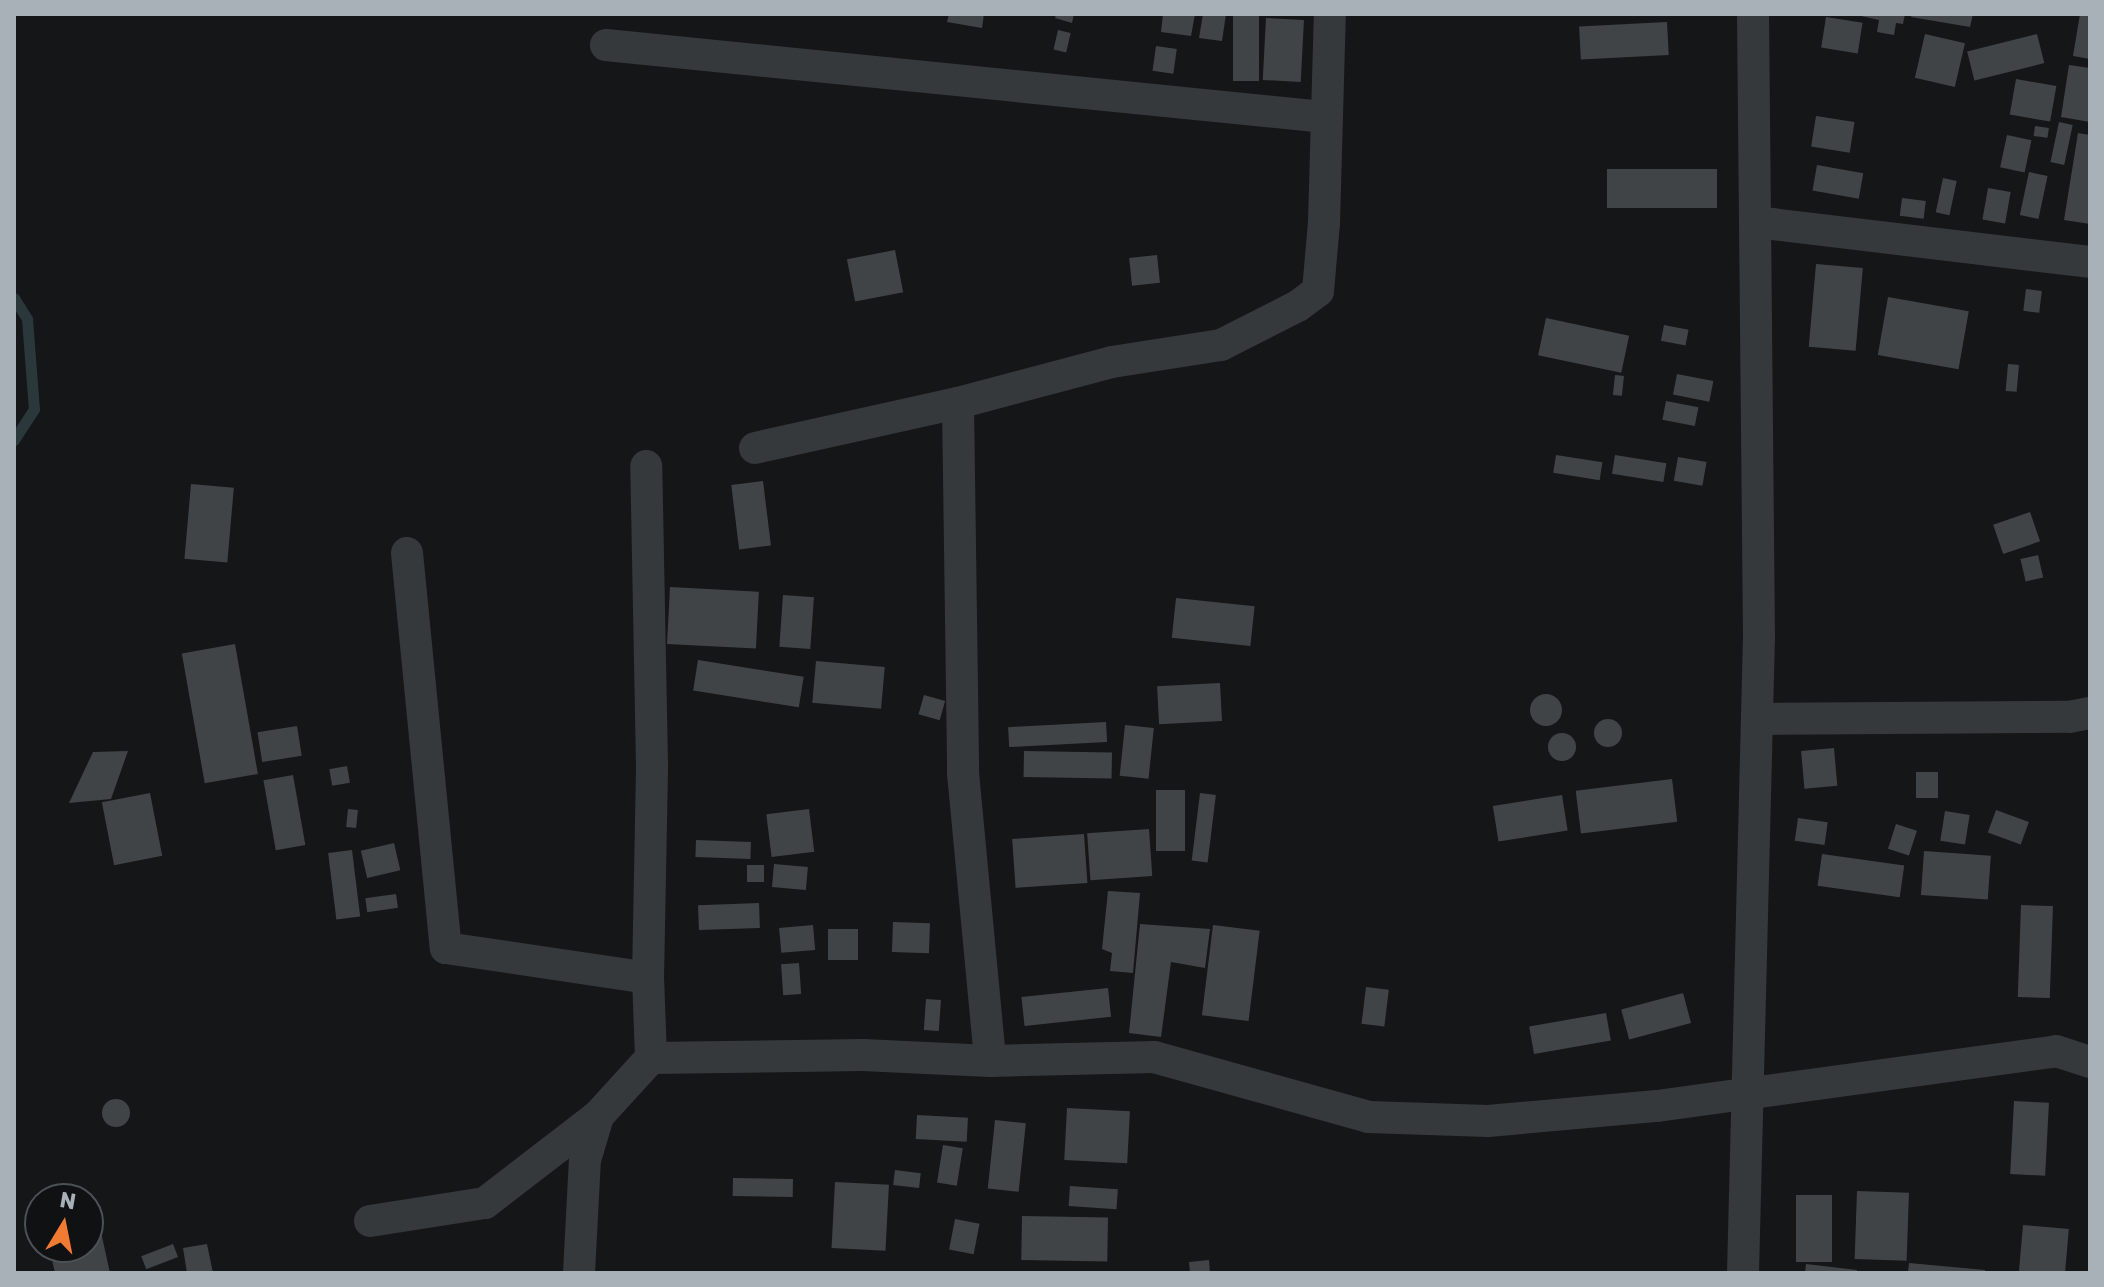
<!DOCTYPE html>
<html>
<head>
<meta charset="utf-8">
<style>
  body { margin:0 }
  #map { position:relative; width:2104px; height:1287px; overflow:hidden; background:#151617; font-family:Rubik,sans-serif }
  div>[style] { position:absolute }
  .stream>* { height:11px; margin:-5.5px; padding:0 5.5px; transform-origin:5.5px; border-radius:5.5px; background:#2b383b }
  .building>* { inset:0; background:#414447; transform-origin:0 0 }
  .round { border-radius:50% }
  .minor>* { height:32px; margin:-16px; padding:0 16px; transform-origin:16px; border-radius:16px; background:#36393c }
  span { translate:-50% -50%; white-space:nowrap; text-align:center; line-height:1.15; -webkit-text-stroke:6px #101112; paint-order:stroke }
  .frame { position:absolute; inset:0; border:16px solid #a7b1b7; pointer-events:none }
  .north { position:absolute; left:24px; top:1183px; width:80px; height:80px; box-sizing:border-box; background:#101112; border:2px solid #4c5154; border-radius:50%; rotate:10deg; font-size:22px; font-weight:700; line-height:32px; text-align:center; color:#a7b1b7 }
  .north::after { content:''; display:block; margin:auto; width:28px; height:36px; background:#f17b33; clip-path:polygon(50% 0,100% 100%,50% 72%,0 100%) }
</style>
</head>
<body>
<div id="map">
  <div class="stream">
    <div style="left:14px;top:298px;width:25px;rotate:58deg"></div>
    <div style="left:27px;top:319px;width:90px;rotate:85.6deg"></div>
    <div style="left:34px;top:409px;width:37px;rotate:123deg"></div>
  </div>
  <div class="building">
    <div style="clip-path:polygon(949px 14px,984px 14px,982px 28px,947px 22px)"></div>
    <div style="clip-path:polygon(1056px 14px,1074px 14px,1072px 23px,1055px 18px)"></div>
    <div style="clip-path:polygon(1163px 14px,1195px 14px,1191px 36px,1161px 32px)"></div>
    <div style="clip-path:polygon(1203px 14px,1226px 14px,1222px 41px,1199px 38px)"></div>
    <div style="left:1233px;top:14px;width:26px;height:67px"></div>
    <div style="clip-path:polygon(1852px 14px,1905px 14px,1903px 24px,1896px 23px,1894px 35px,1877px 32px,1879px 20px)"></div>
    <div style="clip-path:polygon(1912px 14px,1973px 14px,1970px 27px,1911px 17px)"></div>
    <div style="clip-path:polygon(2080px 14px,2090px 14px,2090px 59px,2073px 56px)"></div>
    <div style="left:1826px;top:17px;width:37px;height:31px;rotate:9deg"></div>
    <div style="left:1266px;top:18px;width:38px;height:62px;rotate:3deg"></div>
    <div style="left:1667px;top:22px;width:33px;height:88px;rotate:87deg"></div>
    <div style="left:1058px;top:30px;width:13px;height:20px;rotate:13deg"></div>
    <div style="left:1925px;top:34px;width:41px;height:45px;rotate:13deg"></div>
    <div style="left:2037px;top:34px;width:30px;height:72px;rotate:76deg"></div>
    <div style="left:1156px;top:46px;width:21px;height:25px;rotate:8deg"></div>
    <div style="clip-path:polygon(2069px 65px,2090px 68px,2090px 122px,2061px 117px)"></div>
    <div style="left:2016px;top:79px;width:41px;height:36px;rotate:10deg"></div>
    <div style="left:1816px;top:116px;width:39px;height:31px;rotate:9deg"></div>
    <div style="left:2059px;top:122px;width:14px;height:41px;rotate:12deg"></div>
    <div style="left:2035px;top:126px;width:14px;height:10px;rotate:8deg"></div>
    <div style="clip-path:polygon(2078px 133px,2090px 135px,2090px 224px,2064px 220px)"></div>
    <div style="left:2007px;top:135px;width:25px;height:33px;rotate:12deg"></div>
    <div style="left:1817px;top:165px;width:47px;height:26px;rotate:10deg"></div>
    <div style="left:1717px;top:169px;width:39px;height:110px;rotate:90deg"></div>
    <div style="left:2029px;top:172px;width:19px;height:44px;rotate:12deg"></div>
    <div style="left:1943px;top:178px;width:14px;height:35px;rotate:12deg"></div>
    <div style="left:1988px;top:188px;width:23px;height:32px;rotate:10deg"></div>
    <div style="left:1902px;top:198px;width:24px;height:18px;rotate:7deg"></div>
    <div style="left:895px;top:250px;width:43px;height:49px;rotate:79deg"></div>
    <div style="left:1157px;top:255px;width:28px;height:28px;rotate:84deg"></div>
    <div style="left:1816px;top:264px;width:47px;height:83px;rotate:5deg"></div>
    <div style="left:2026px;top:289px;width:16px;height:22px;rotate:7deg"></div>
    <div style="left:1888px;top:297px;width:82px;height:59px;rotate:10deg"></div>
    <div style="left:1546px;top:318px;width:85px;height:38px;rotate:12deg"></div>
    <div style="left:1664px;top:325px;width:25px;height:16px;rotate:11deg"></div>
    <div style="left:2008px;top:364px;width:11px;height:27px;rotate:5deg"></div>
    <div style="left:1677px;top:374px;width:37px;height:21px;rotate:11deg"></div>
    <div style="left:1615px;top:375px;width:9px;height:20px;rotate:6deg"></div>
    <div style="left:1666px;top:401px;width:33px;height:19px;rotate:11deg"></div>
    <div style="left:1556px;top:455px;width:47px;height:18px;rotate:9deg"></div>
    <div style="left:1615px;top:455px;width:52px;height:19px;rotate:9deg"></div>
    <div style="left:1678px;top:457px;width:29px;height:24px;rotate:10deg"></div>
    <div style="left:763px;top:481px;width:65px;height:32px;rotate:83deg"></div>
    <div style="left:191px;top:484px;width:43px;height:75px;rotate:5deg"></div>
    <div style="left:2030px;top:512px;width:31px;height:39px;rotate:71deg"></div>
    <div style="left:2038px;top:555px;width:23px;height:18px;rotate:77deg"></div>
    <div style="left:670px;top:587px;width:89px;height:57px;rotate:3deg"></div>
    <div style="left:783px;top:595px;width:31px;height:52px;rotate:4deg"></div>
    <div style="left:1176px;top:598px;width:79px;height:40px;rotate:6deg"></div>
    <div style="left:235px;top:644px;width:132px;height:54px;rotate:80deg"></div>
    <div style="left:698px;top:660px;width:107px;height:31px;rotate:9deg"></div>
    <div style="left:816px;top:661px;width:69px;height:42px;rotate:5deg"></div>
    <div style="left:1220px;top:683px;width:38px;height:63px;rotate:87deg"></div>
    <div class="round" style="left:1530px;top:694px;width:32px;height:32px"></div>
    <div style="left:924px;top:695px;width:22px;height:20px;rotate:16deg"></div>
    <div class="round" style="left:1594px;top:719px;width:28px;height:28px"></div>
    <div style="left:1106px;top:722px;width:20px;height:98px;rotate:87deg"></div>
    <div style="left:1125px;top:725px;width:29px;height:51px;rotate:6deg"></div>
    <div style="left:297px;top:726px;width:30px;height:40px;rotate:81deg"></div>
    <div class="round" style="left:1548px;top:733px;width:28px;height:28px"></div>
    <div style="left:1834px;top:748px;width:38px;height:33px;rotate:85deg"></div>
    <div style="clip-path:polygon(128px 751px,111px 799px,69px 803px,93px 752px)"></div>
    <div style="left:1024px;top:751px;width:88px;height:26px;rotate:1deg"></div>
    <div style="left:347px;top:766px;width:17px;height:18px;rotate:80deg"></div>
    <div style="left:1916px;top:772px;width:22px;height:26px"></div>
    <div style="left:293px;top:775px;width:71px;height:30px;rotate:80deg"></div>
    <div style="left:1672px;top:779px;width:43px;height:97px;rotate:83deg"></div>
    <div style="left:1156px;top:790px;width:29px;height:61px"></div>
    <div style="left:150px;top:793px;width:64px;height:49px;rotate:79deg"></div>
    <div style="left:1200px;top:793px;width:16px;height:68px;rotate:7deg"></div>
    <div style="left:1562px;top:795px;width:36px;height:70px;rotate:81deg"></div>
    <div style="left:348px;top:809px;width:10px;height:18px;rotate:6deg"></div>
    <div style="left:809px;top:809px;width:43px;height:43px;rotate:83deg"></div>
    <div style="left:1996px;top:810px;width:35px;height:24px;rotate:20deg"></div>
    <div style="left:1945px;top:811px;width:25px;height:30px;rotate:9deg"></div>
    <div style="left:1798px;top:818px;width:30px;height:23px;rotate:8deg"></div>
    <div style="left:1896px;top:824px;width:22px;height:26px;rotate:18deg"></div>
    <div style="left:1149px;top:829px;width:47px;height:62px;rotate:86deg"></div>
    <div style="left:1084px;top:834px;width:49px;height:72px;rotate:86deg"></div>
    <div style="left:696px;top:840px;width:55px;height:17px;rotate:2deg"></div>
    <div style="left:394px;top:843px;width:28px;height:34px;rotate:77deg"></div>
    <div style="left:352px;top:850px;width:67px;height:24px;rotate:83deg"></div>
    <div style="left:1924px;top:851px;width:67px;height:44px;rotate:4deg"></div>
    <div style="left:1822px;top:854px;width:83px;height:32px;rotate:8deg"></div>
    <div style="left:774px;top:864px;width:34px;height:23px;rotate:5deg"></div>
    <div style="left:747px;top:865px;width:17px;height:17px"></div>
    <div style="clip-path:polygon(1108px 891px,1140px 893px,1133px 973px,1110px 971px,1112px 953px,1102px 949px)"></div>
    <div style="left:396px;top:894px;width:14px;height:31px;rotate:82deg"></div>
    <div style="left:759px;top:903px;width:25px;height:61px;rotate:88deg"></div>
    <div style="left:2021px;top:905px;width:32px;height:92px;rotate:2deg"></div>
    <div style="left:893px;top:922px;width:37px;height:30px;rotate:2deg"></div>
    <div style="clip-path:polygon(1140px 924px,1210px 929px,1205px 968px,1171px 962px,1161px 1037px,1129px 1033px)"></div>
    <div style="left:813px;top:925px;width:25px;height:34px;rotate:85deg"></div>
    <div style="left:1213px;top:925px;width:47px;height:91px;rotate:7deg"></div>
    <div style="left:828px;top:929px;width:30px;height:31px"></div>
    <div style="left:799px;top:963px;width:31px;height:18px;rotate:86deg"></div>
    <div style="left:1366px;top:987px;width:23px;height:37px;rotate:7deg"></div>
    <div style="left:1108px;top:988px;width:29px;height:87px;rotate:84deg"></div>
    <div style="left:1683px;top:993px;width:31px;height:64px;rotate:75deg"></div>
    <div style="left:926px;top:999px;width:15px;height:31px;rotate:4deg"></div>
    <div style="left:1606px;top:1013px;width:28px;height:78px;rotate:80deg"></div>
    <div class="round" style="left:102px;top:1099px;width:28px;height:28px"></div>
    <div style="left:2014px;top:1101px;width:35px;height:73px;rotate:3deg"></div>
    <div style="left:1067px;top:1108px;width:63px;height:52px;rotate:3deg"></div>
    <div style="left:917px;top:1115px;width:51px;height:24px;rotate:3deg"></div>
    <div style="left:995px;top:1120px;width:31px;height:69px;rotate:6deg"></div>
    <div style="left:943px;top:1145px;width:20px;height:38px;rotate:9deg"></div>
    <div style="left:895px;top:1170px;width:26px;height:15px;rotate:7deg"></div>
    <div style="left:733px;top:1178px;width:60px;height:18px;rotate:1deg"></div>
    <div style="left:835px;top:1182px;width:54px;height:66px;rotate:3deg"></div>
    <div style="left:1070px;top:1186px;width:48px;height:20px;rotate:4deg"></div>
    <div style="left:1857px;top:1191px;width:52px;height:68px;rotate:2deg"></div>
    <div style="left:1796px;top:1195px;width:36px;height:67px"></div>
    <div style="left:1022px;top:1216px;width:86px;height:44px;rotate:1deg"></div>
    <div style="left:955px;top:1219px;width:25px;height:31px;rotate:11deg"></div>
    <div style="left:2023px;top:1225px;width:46px;height:48px;rotate:5deg"></div>
    <div style="clip-path:polygon(101px 1232px,110px 1273px,55px 1273px,49px 1247px,88px 1247px,88px 1235px)"></div>
    <div style="left:173px;top:1244px;width:14px;height:34px;rotate:69deg"></div>
    <div style="clip-path:polygon(207px 1244px,213px 1273px,187px 1273px,183px 1248px)"></div>
    <div style="clip-path:polygon(1209px 1260px,1210px 1273px,1190px 1273px,1189px 1262px)"></div>
    <div style="clip-path:polygon(1909px 1263px,1985px 1270px,1985px 1273px,1908px 1273px)"></div>
    <div style="clip-path:polygon(1806px 1264px,1857px 1270px,1856px 1273px,1805px 1273px)"></div>
  </div>
  <div class="minor">
    <div style="left:606px;top:45px;width:723px;rotate:5.72deg"></div>
    <div style="left:1755px;top:222px;width:337px;rotate:6.8deg"></div>
    <div style="left:958px;top:403px;width:370px;rotate:89.2deg"></div>
    <div style="left:963px;top:773px;width:289px;rotate:84.6deg"></div>
    <div style="left:755px;top:448px;width:208px;rotate:-12.5deg"></div>
    <div style="left:958px;top:403px;width:159px;rotate:-14.9deg"></div>
    <div style="left:1112px;top:362px;width:110px;rotate:-8.9deg"></div>
    <div style="left:1221px;top:345px;width:86px;rotate:-26.9deg"></div>
    <div style="left:1298px;top:306px;width:25px;rotate:-37deg"></div>
    <div style="left:1318px;top:291px;width:68px;rotate:-85deg"></div>
    <div style="left:1324px;top:223px;width:209px;rotate:-88.4deg"></div>
    <div style="left:407px;top:553px;width:397px;rotate:84.4deg"></div>
    <div style="left:446px;top:948px;width:204px;rotate:8.4deg"></div>
    <div style="left:1757px;top:719px;width:312px;rotate:-0.4deg"></div>
    <div style="left:2069px;top:717px;width:21px;rotate:-11deg"></div>
    <div style="left:651px;top:1058px;width:212px;rotate:-0.8deg"></div>
    <div style="left:863px;top:1055px;width:127px;rotate:2.7deg"></div>
    <div style="left:990px;top:1061px;width:164px;rotate:-1.4deg"></div>
    <div style="left:1154px;top:1057px;width:223px;rotate:15.6deg"></div>
    <div style="left:1369px;top:1117px;width:119px;rotate:1.9deg"></div>
    <div style="left:1488px;top:1121px;width:170px;rotate:-5.1deg"></div>
    <div style="left:1657px;top:1106px;width:403px;rotate:-7.8deg"></div>
    <div style="left:2056px;top:1051px;width:36px;rotate:18deg"></div>
    <div style="left:370px;top:1221px;width:116px;rotate:-8.9deg"></div>
    <div style="left:485px;top:1203px;width:143px;rotate:-37.6deg"></div>
    <div style="left:598px;top:1116px;width:79px;rotate:-47.6deg"></div>
    <div style="left:651px;top:1058px;width:80px;rotate:-92.1deg"></div>
    <div style="left:648px;top:978px;width:213px;rotate:-88.9deg"></div>
    <div style="left:652px;top:765px;width:299px;rotate:-91.1deg"></div>
    <div style="left:579px;top:1273px;width:113px;rotate:-87deg"></div>
    <div style="left:585px;top:1160px;width:46px;rotate:-73.5deg"></div>
    <div style="left:1743px;top:1273px;width:635px;rotate:-88.56deg"></div>
    <div style="left:1759px;top:638px;width:624px;rotate:-90.55deg"></div>
  </div>
  <div class="frame"></div>
  <div class="north">N</div>
</div>
</body>
</html>
